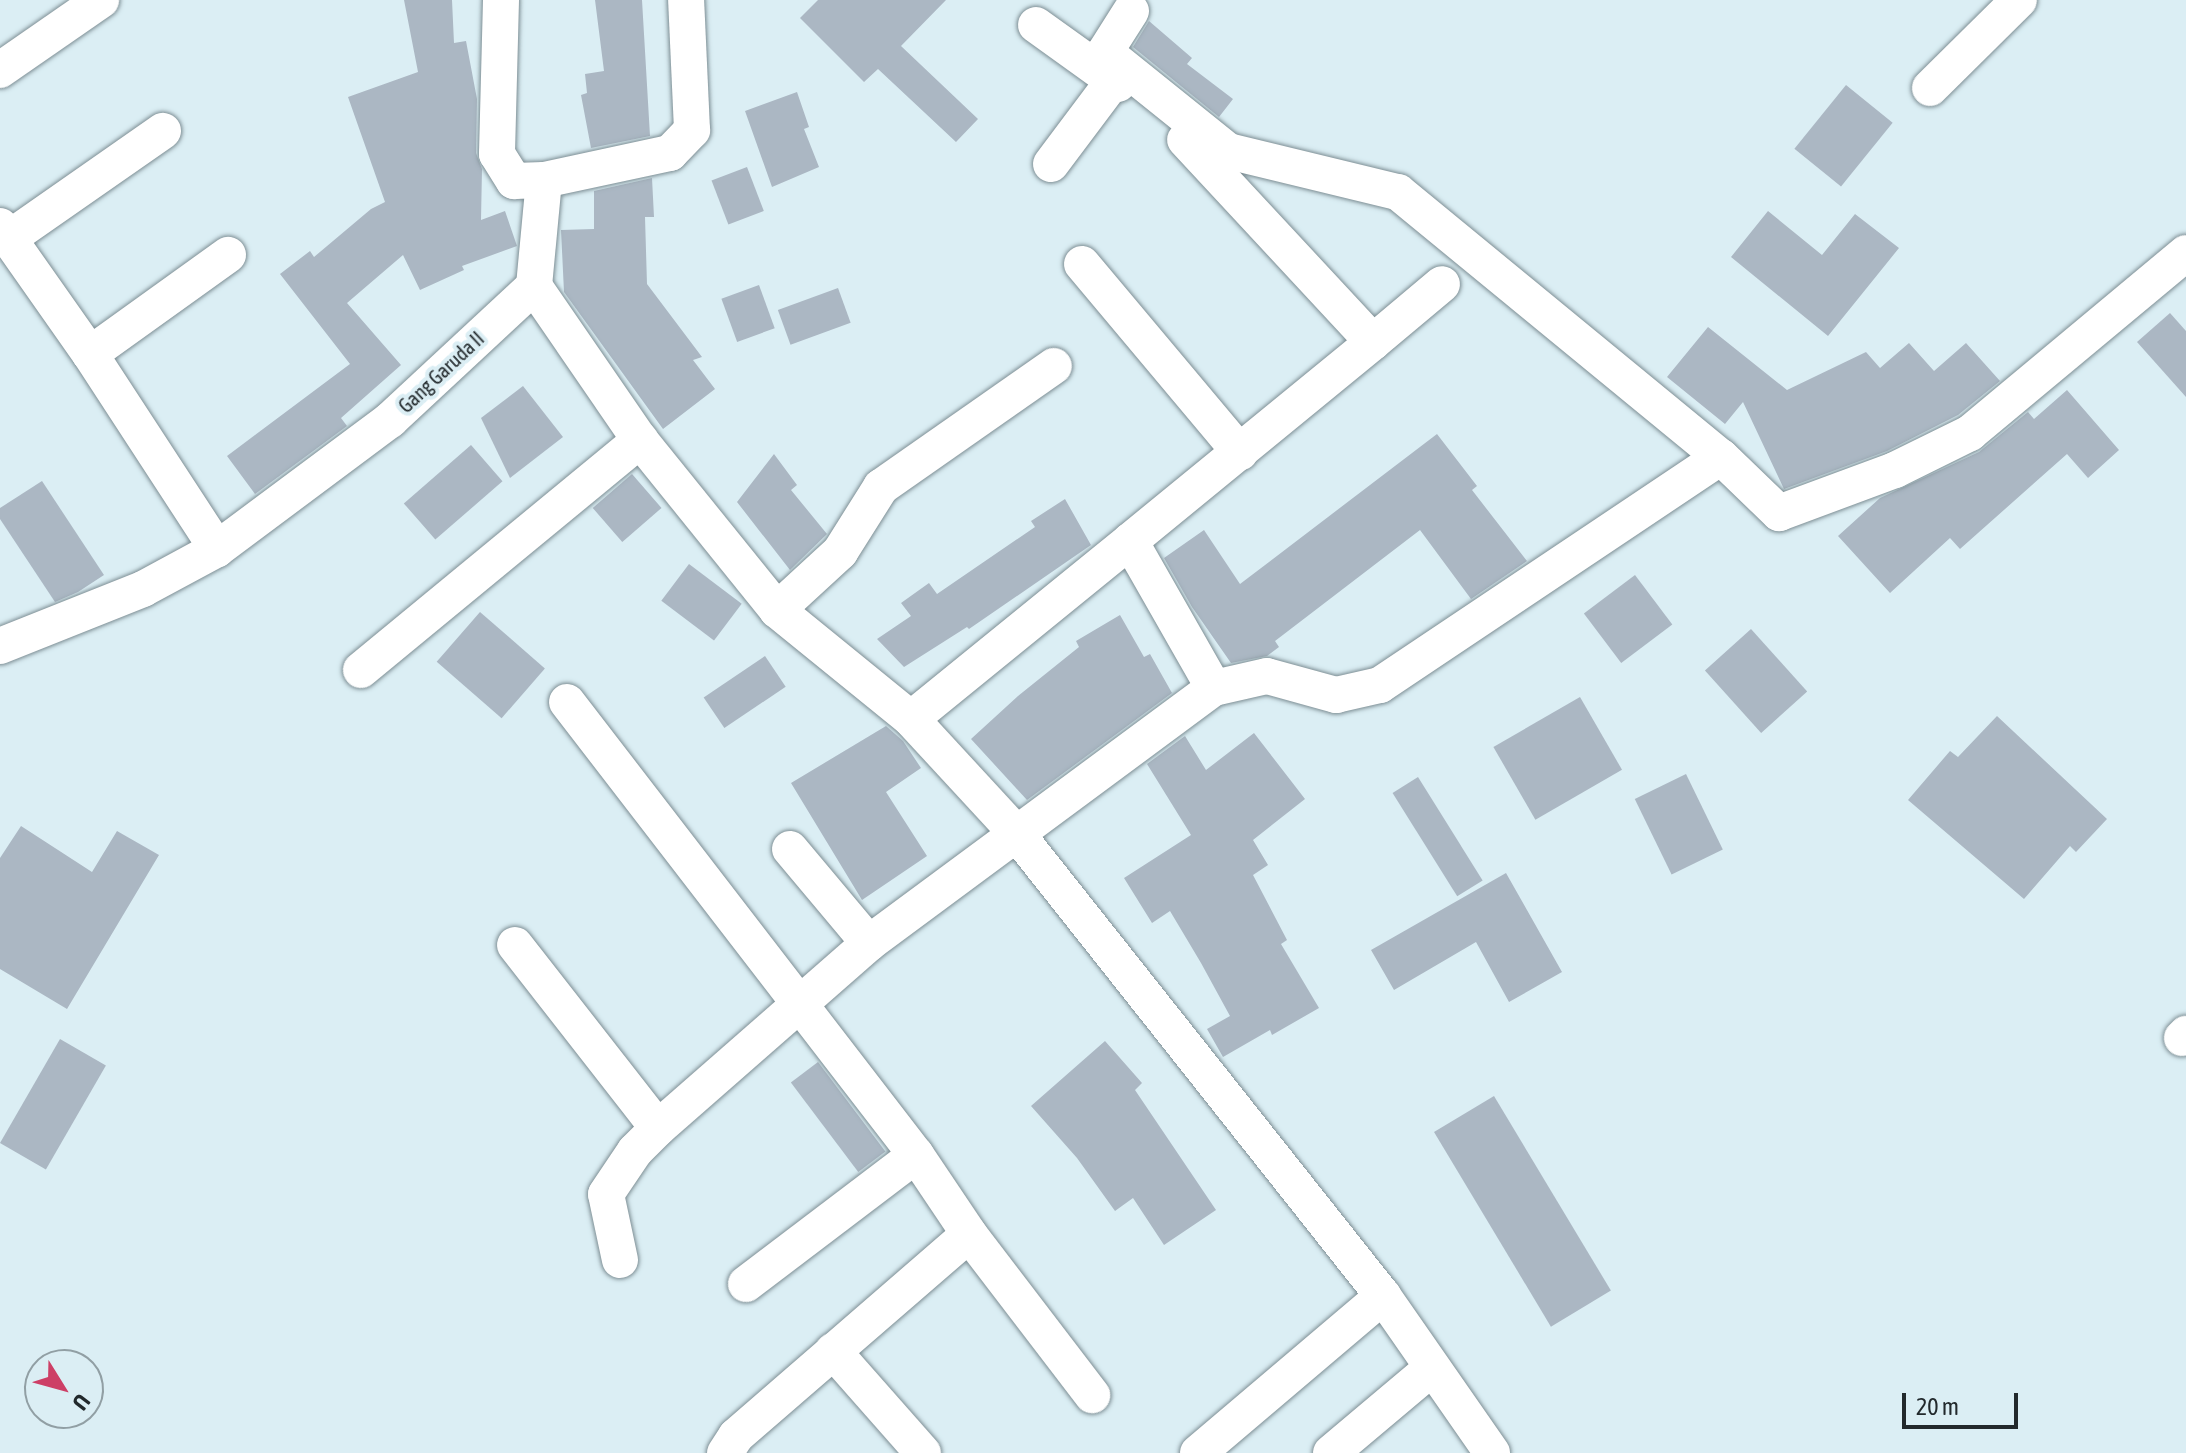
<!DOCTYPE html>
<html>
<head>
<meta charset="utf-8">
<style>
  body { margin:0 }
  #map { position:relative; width:2186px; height:1453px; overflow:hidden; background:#dbeef4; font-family:"Asap Condensed",sans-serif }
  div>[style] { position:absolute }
  .building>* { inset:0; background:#abb7c3; transform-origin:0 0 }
  .roads { filter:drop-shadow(0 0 2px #7d8e94) drop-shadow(0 0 2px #7d8e94) }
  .street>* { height:36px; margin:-18px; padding:0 18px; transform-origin:18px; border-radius:18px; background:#fff }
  span { translate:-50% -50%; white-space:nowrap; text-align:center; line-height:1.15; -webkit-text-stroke:8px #dbeef4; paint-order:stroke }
  .street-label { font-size:20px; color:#22292c }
  .north { position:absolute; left:24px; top:1349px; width:80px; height:80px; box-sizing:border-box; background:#dbeef4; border:2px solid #919fa4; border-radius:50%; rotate:127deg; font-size:22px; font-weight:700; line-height:32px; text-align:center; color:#22292c }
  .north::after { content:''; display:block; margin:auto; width:28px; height:36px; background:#cd3f66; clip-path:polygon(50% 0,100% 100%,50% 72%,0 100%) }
  .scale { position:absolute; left:1902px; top:1393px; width:116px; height:36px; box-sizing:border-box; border:4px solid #22292c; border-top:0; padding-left:10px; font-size:24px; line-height:28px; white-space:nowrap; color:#22292c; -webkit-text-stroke:6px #dbeef4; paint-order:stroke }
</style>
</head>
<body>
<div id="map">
  <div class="building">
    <div style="clip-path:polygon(404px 0,452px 0,454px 43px,466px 41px,477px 99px,476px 153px,482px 169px,481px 220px,505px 211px,517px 246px,462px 266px,464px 270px,420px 290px,403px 255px,347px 303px,401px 365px,341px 418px,347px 426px,255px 494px,227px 456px,350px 364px,280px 274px,310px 251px,314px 257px,371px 209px,385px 202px,348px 97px,418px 72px)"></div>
    <div style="clip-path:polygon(595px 0,642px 0,650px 136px,591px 148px,581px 95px,587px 93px,585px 74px,604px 71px)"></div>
    <div style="clip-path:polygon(818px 0,946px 0,901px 46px,978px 119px,956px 142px,878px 69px,864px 82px,800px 18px)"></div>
    <div style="clip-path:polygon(1149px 21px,1192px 58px,1187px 64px,1233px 99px,1219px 117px,1133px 47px)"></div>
    <div style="left:1846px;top:85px;width:60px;height:82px;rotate:39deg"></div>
    <div style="clip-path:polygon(797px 92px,809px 127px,804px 129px,819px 167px,772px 187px,745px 111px)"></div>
    <div style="left:747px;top:167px;width:47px;height:38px;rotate:69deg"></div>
    <div style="clip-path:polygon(652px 178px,654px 217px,645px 217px,647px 284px,702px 357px,693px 360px,715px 389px,663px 429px,564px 292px,561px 230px,594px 229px,594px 191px)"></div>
    <div style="clip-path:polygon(1768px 211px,1822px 255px,1855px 214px,1899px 248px,1828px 336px,1731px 257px)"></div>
    <div style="left:759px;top:285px;width:46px;height:40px;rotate:70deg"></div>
    <div style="left:838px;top:288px;width:37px;height:64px;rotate:70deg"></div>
    <div style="clip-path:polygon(2170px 313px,2186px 331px,2186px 397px,2137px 342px)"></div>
    <div style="clip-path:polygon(1708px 327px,1787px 390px,1866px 352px,1880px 368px,1909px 343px,1934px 371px,1966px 343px,2000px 381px,1958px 415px,1887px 451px,1784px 489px,1743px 402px,1725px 424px,1667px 377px)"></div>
    <div style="clip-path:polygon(523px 386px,563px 437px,510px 478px,481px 418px)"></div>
    <div style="clip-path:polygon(2067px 390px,2119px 450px,2088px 478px,2067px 454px,1960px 549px,1950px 538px,1890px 593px,1838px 536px,1880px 498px,1979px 452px,2028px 412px,2034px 419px)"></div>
    <div style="clip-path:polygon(1437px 434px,1477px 486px,1472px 490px,1527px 561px,1471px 599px,1420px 530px,1275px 641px,1279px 647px,1267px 656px,1231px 663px,1192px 607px,1164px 558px,1204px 530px,1240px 584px)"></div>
    <div style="left:471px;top:445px;width:48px;height:89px;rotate:49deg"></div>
    <div style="clip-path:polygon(774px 454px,797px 485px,791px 490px,827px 534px,790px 570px,737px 502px)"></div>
    <div style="left:632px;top:474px;width:45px;height:52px;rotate:49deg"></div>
    <div style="clip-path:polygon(42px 481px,104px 575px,78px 592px,55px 602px,0 519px,0 508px)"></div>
    <div style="clip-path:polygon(1065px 499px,1091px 545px,969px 629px,967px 627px,904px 667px,877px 639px,911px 616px,901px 603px,929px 583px,937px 594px,1035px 527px,1031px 521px)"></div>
    <div style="left:689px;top:564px;width:66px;height:46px;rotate:37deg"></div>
    <div style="left:1635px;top:575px;width:62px;height:64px;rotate:53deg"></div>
    <div style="left:480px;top:612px;width:86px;height:66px;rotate:41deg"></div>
    <div style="clip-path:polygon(1120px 615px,1144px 657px,1150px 654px,1172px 693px,1027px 800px,971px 739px,1018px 696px,1079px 647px,1076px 641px)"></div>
    <div style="left:1751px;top:629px;width:84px;height:62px;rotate:48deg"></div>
    <div style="left:765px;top:656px;width:37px;height:74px;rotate:56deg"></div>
    <div style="left:1580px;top:697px;width:84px;height:100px;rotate:60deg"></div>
    <div style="clip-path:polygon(1997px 716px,2107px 819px,2076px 852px,2070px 846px,2024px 899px,1908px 800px,1950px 751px,1958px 757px)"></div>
    <div style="clip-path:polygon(886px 726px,903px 741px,921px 768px,886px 792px,927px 856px,862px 900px,791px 783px)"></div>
    <div style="clip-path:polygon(1254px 733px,1305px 799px,1253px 840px,1268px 865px,1253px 875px,1287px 940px,1281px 944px,1319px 1008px,1272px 1035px,1270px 1030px,1223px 1057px,1207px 1029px,1230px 1016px,1201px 963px,1170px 911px,1152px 923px,1124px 878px,1191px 835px,1147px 764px,1185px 736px,1206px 770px)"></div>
    <div style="left:1686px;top:774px;width:84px;height:57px;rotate:64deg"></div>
    <div style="left:1418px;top:777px;width:122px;height:30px;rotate:58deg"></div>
    <div style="clip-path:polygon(21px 826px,92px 872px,117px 831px,159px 855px,67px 1009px,0 969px,0 858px)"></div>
    <div style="clip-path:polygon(1506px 873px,1562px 972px,1509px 1002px,1476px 942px,1394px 990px,1371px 950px)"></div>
    <div style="left:60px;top:1039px;width:53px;height:120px;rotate:30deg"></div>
    <div style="clip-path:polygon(1105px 1041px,1142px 1083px,1135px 1090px,1216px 1210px,1164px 1245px,1133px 1198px,1115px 1211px,1077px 1158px,1031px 1106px)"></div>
    <div style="left:818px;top:1062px;width:112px;height:34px;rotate:53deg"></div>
    <div style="left:1494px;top:1096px;width:227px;height:70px;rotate:59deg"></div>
  </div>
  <div class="roads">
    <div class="street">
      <div style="left:501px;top:0;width:154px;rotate:91.5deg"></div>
      <div style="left:497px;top:154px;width:32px;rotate:58deg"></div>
      <div style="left:514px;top:181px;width:30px;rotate:-2deg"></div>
      <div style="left:1131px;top:11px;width:49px;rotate:122.4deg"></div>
      <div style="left:1105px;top:52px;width:158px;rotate:38.8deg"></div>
      <div style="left:1228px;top:151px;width:175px;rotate:13.6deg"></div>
      <div style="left:1398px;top:192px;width:418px;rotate:39.4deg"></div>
      <div style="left:1036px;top:25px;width:101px;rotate:35.7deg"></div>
      <div style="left:0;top:70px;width:123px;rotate:-34.7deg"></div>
      <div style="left:1930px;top:88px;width:125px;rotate:-44.7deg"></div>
      <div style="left:1051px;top:164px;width:105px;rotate:-53.1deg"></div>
      <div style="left:0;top:226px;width:156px;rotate:54.9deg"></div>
      <div style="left:90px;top:354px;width:233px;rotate:56.9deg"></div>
      <div style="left:8px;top:239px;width:189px;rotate:-34.9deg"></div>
      <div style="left:1082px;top:264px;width:246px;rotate:50deg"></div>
      <div style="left:534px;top:286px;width:187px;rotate:55.5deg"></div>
      <div style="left:640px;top:440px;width:218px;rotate:51.1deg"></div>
      <div style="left:777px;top:610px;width:173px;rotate:39.1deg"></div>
      <div style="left:911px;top:719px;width:156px;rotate:47.3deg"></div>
      <div style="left:1017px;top:834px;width:589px;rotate:51.61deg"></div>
      <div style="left:1383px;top:1296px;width:191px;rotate:55.2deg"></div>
      <div style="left:1373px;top:342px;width:90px;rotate:-40deg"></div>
      <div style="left:90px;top:354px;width:170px;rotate:-35.7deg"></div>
      <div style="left:1130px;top:541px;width:314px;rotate:-39.3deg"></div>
      <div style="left:1373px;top:342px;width:276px;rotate:-132.9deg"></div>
      <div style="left:777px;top:610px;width:86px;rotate:-42.6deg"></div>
      <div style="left:840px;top:552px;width:77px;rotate:-57.8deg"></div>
      <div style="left:881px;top:487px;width:211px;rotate:-35deg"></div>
      <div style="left:0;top:646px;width:154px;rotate:-21.7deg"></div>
      <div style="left:143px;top:589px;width:84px;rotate:-28.4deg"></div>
      <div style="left:217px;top:549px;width:216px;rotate:-36.7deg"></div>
      <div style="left:390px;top:420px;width:197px;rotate:-42.9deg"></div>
      <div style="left:534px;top:286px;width:106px;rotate:-84.6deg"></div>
      <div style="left:544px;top:180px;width:129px;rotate:-12.1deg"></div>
      <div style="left:670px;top:153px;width:32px;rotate:-46deg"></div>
      <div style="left:692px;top:130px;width:130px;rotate:-92.6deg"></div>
      <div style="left:361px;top:670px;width:362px;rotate:-39.5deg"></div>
      <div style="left:567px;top:702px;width:572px;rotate:52.39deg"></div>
      <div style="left:916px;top:1155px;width:95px;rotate:56.1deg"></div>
      <div style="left:969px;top:1234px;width:203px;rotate:52.6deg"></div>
      <div style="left:911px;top:719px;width:282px;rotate:-39.1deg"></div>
      <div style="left:1130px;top:541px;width:169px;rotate:60.3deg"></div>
      <div style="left:1214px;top:688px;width:54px;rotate:-12.8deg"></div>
      <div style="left:1267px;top:676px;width:72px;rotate:15.4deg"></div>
      <div style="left:1336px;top:695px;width:45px;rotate:-12.8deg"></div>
      <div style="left:1380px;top:685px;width:410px;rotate:-33.8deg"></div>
      <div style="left:1721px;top:457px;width:81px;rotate:44deg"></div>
      <div style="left:1779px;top:513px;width:124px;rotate:-20.3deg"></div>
      <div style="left:1895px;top:470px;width:84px;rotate:-26.3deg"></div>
      <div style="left:1970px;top:433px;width:281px;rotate:-39.8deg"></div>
      <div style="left:790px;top:849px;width:123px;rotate:50deg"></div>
      <div style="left:515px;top:945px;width:232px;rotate:52deg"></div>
      <div style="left:2182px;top:1038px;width:6px;rotate:-45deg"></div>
      <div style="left:620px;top:1260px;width:67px;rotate:-102deg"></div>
      <div style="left:606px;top:1194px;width:52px;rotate:-56deg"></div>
      <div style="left:635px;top:1151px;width:33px;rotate:-45deg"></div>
      <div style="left:658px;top:1128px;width:281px;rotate:-41.2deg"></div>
      <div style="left:869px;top:943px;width:429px;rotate:-36.5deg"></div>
      <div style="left:746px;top:1284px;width:213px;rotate:-37.2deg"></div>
      <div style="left:833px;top:1351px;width:136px;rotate:48.6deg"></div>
      <div style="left:725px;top:1453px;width:20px;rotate:-57deg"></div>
      <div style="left:736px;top:1436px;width:308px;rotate:-40.9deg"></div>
      <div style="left:1198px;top:1453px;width:243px;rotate:-40.3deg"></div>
      <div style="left:1331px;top:1453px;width:132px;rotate:-40.1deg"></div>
    </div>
  </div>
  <div class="street-label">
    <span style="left:441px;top:372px;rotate:-43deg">Gang Garuda II</span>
  </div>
  <div class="north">U</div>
  <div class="scale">20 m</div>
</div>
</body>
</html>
